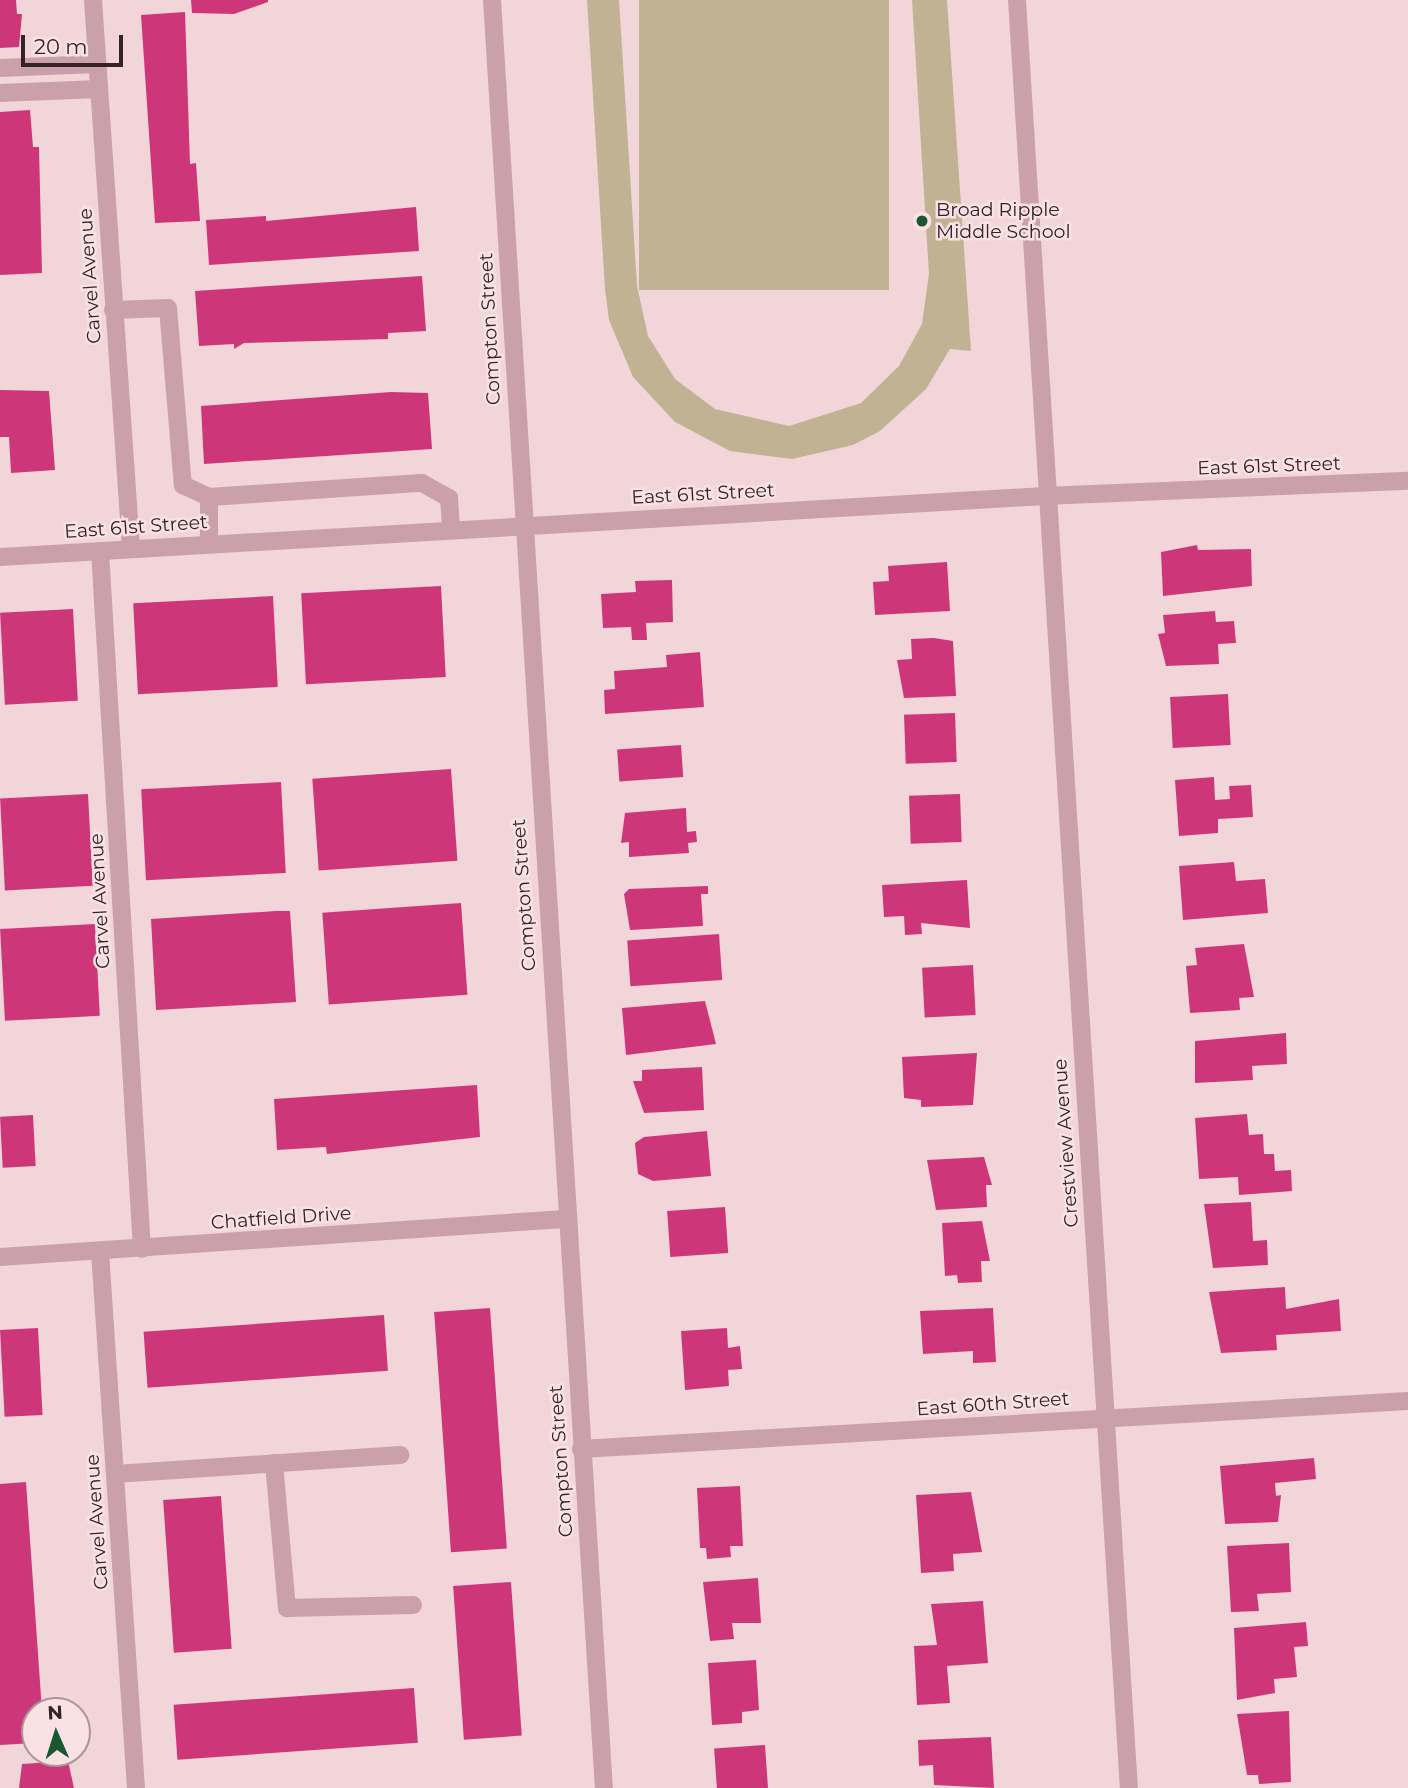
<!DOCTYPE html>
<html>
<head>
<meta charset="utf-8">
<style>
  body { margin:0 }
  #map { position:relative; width:1408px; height:1788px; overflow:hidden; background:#f2d5d9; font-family:Montserrat,sans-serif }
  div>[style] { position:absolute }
  .green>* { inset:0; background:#c1b294; transform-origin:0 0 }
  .building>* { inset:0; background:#cd3779; transform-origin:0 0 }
  .minor>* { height:18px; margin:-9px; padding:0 9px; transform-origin:9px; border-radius:9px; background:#caa1aa }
  .dots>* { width:19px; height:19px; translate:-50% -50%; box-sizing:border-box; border:4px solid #fae1e4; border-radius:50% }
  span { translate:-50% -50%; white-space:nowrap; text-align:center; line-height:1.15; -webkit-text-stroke:5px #fae1e4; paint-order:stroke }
  .poi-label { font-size:19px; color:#34242a }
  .left { translate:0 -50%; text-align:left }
  .street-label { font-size:19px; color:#34242a }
  .north { position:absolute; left:21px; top:1697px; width:70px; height:70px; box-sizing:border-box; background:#fae1e4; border:2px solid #ab959a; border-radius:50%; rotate:357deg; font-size:19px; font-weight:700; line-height:28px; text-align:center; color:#34242a }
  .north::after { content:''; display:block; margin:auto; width:24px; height:32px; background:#185730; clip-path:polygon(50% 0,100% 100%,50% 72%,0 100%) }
  .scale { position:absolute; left:21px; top:35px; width:102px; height:32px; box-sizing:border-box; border:4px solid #34242a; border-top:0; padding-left:9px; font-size:21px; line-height:24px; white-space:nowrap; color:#34242a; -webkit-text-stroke:5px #fae1e4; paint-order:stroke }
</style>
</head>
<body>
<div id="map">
  <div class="green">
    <div style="clip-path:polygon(587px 0,619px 0,637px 286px,648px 336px,675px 379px,715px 409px,789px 426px,861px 403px,899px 366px,922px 324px,929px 274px,912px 0,947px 0,971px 351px,950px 349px,926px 389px,880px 431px,853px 445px,792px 459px,730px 451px,675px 422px,633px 377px,609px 320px,605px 289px)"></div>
    <div style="left:639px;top:0;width:250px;height:290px"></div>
  </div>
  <div class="building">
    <div style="clip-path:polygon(0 0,16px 0,17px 14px,22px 14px,19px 47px,0 48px)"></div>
    <div style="clip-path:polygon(191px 0,268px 0,268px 2px,234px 14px,192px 13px)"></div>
    <div style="clip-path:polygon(185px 12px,190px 164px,196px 163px,200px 221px,155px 223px,141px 15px)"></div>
    <div style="clip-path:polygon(30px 110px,33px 147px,39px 147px,42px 273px,0 275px,0 112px)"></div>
    <div style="clip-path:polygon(416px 207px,419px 251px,209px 265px,206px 220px,266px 216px,266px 221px)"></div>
    <div style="clip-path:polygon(422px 276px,426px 331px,388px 333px,388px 339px,244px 343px,234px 349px,234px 344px,199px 346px,195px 291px)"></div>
    <div style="clip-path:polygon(0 390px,49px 391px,55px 470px,11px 473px,9px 437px,0 437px)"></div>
    <div style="clip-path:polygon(391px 392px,428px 393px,432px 449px,204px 464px,201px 406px)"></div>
    <div style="clip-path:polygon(1197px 545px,1198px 550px,1251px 549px,1252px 586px,1163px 596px,1161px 552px)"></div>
    <div style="clip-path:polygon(947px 562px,950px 611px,875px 615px,873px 582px,889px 581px,888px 566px)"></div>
    <div style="clip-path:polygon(672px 580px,673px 622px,646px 623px,647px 640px,632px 640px,631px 627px,603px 628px,601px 594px,636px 592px,635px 581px)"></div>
    <div style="left:441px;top:586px;width:91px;height:140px;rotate:87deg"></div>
    <div style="left:273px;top:596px;width:91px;height:140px;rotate:87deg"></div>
    <div style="left:73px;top:609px;width:92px;height:73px;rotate:87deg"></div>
    <div style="clip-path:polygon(1215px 611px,1216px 622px,1234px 621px,1236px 643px,1218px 644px,1219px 664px,1166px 666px,1158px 634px,1165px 633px,1163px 615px)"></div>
    <div style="clip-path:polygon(934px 638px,953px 641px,956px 696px,904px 698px,897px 660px,912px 659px,911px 639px)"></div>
    <div style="clip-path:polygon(700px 652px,704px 707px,605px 714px,604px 690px,615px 689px,614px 671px,667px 667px,666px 655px)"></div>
    <div style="left:1228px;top:694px;width:51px;height:58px;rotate:87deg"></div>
    <div style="left:955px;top:713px;width:49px;height:51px;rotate:88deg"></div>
    <div style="left:681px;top:745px;width:32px;height:64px;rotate:86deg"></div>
    <div style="left:451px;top:769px;width:92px;height:139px;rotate:86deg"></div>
    <div style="clip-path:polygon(1214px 777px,1215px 800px,1230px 799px,1229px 786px,1251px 785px,1253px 817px,1218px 819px,1218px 833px,1179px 836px,1175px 780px)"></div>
    <div style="left:281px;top:782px;width:91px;height:140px;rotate:87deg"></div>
    <div style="left:88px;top:794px;width:92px;height:88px;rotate:87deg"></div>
    <div style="left:960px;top:794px;width:48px;height:51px;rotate:88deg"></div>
    <div style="clip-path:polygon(686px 808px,687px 832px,696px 831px,697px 842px,688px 843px,689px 853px,629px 857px,629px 842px,621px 843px,625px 813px)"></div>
    <div style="clip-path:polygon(1234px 862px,1236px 881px,1265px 879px,1268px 913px,1183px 920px,1179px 866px)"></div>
    <div style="clip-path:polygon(967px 880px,970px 928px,921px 923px,922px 934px,905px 935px,904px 916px,884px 917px,882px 885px)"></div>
    <div style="clip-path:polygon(708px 886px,708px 894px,701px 894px,703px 926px,630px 930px,624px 894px,629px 889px)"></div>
    <div style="left:461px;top:903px;width:92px;height:139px;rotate:86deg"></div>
    <div style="clip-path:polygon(276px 911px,290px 911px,296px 1002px,156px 1010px,151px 919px)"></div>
    <div style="left:95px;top:924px;width:92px;height:95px;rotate:87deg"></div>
    <div style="left:719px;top:934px;width:46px;height:92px;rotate:86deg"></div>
    <div style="clip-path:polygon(1244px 944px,1254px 997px,1239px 998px,1240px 1010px,1190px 1013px,1186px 966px,1197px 965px,1195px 948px)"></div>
    <div style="left:973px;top:965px;width:50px;height:51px;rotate:87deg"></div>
    <div style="clip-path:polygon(705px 1001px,716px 1044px,626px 1055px,622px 1008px)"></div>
    <div style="clip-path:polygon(1286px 1033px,1287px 1064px,1252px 1066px,1253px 1080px,1195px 1083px,1195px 1041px)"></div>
    <div style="clip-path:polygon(977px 1053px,973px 1105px,921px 1107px,921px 1100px,904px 1098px,902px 1057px)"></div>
    <div style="clip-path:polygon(702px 1067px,704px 1110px,644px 1113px,633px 1081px,642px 1081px,642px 1070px)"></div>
    <div style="clip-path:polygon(477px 1085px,480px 1137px,327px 1154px,326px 1147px,277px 1150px,274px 1099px)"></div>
    <div style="clip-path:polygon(1247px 1114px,1249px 1135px,1263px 1134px,1264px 1154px,1274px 1154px,1275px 1171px,1291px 1170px,1292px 1191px,1239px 1195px,1238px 1177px,1199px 1179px,1195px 1118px)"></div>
    <div style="left:33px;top:1115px;width:51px;height:33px;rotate:87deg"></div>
    <div style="clip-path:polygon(707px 1131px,711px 1176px,653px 1181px,638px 1174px,635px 1143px,644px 1137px)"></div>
    <div style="clip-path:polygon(984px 1157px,992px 1185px,986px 1185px,987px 1207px,936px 1210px,927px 1160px)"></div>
    <div style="clip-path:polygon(1251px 1202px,1253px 1241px,1267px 1240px,1268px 1265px,1213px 1268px,1204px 1204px)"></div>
    <div style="left:725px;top:1207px;width:46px;height:58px;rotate:86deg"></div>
    <div style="clip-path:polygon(982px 1221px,990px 1261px,981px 1261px,982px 1282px,958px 1283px,957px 1275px,945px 1276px,942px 1223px)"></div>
    <div style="clip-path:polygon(1285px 1287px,1286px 1309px,1339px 1299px,1341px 1331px,1276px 1335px,1277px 1350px,1221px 1353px,1209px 1292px)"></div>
    <div style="left:490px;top:1308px;width:241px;height:56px;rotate:86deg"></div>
    <div style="clip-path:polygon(993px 1308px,996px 1362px,973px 1363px,973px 1351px,923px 1354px,920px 1311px)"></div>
    <div style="left:384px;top:1315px;width:56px;height:241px;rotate:86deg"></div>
    <div style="left:38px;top:1328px;width:87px;height:38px;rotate:87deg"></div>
    <div style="clip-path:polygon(727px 1328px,728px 1348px,740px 1346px,742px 1369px,728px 1370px,729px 1386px,685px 1390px,681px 1331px)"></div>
    <div style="clip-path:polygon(1314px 1458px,1316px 1479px,1275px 1483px,1276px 1496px,1281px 1495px,1278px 1522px,1225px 1524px,1220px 1466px)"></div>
    <div style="clip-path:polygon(26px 1482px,42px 1711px,35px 1711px,35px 1743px,0 1745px,0 1484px)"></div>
    <div style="clip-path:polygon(740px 1486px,743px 1546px,730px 1546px,731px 1557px,707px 1559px,706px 1548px,700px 1548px,697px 1488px)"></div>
    <div style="clip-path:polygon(971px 1492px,982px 1552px,953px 1554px,954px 1571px,921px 1573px,916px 1495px)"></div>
    <div style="left:221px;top:1496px;width:153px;height:58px;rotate:86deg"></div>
    <div style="clip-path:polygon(1289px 1543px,1291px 1592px,1257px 1594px,1259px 1611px,1231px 1612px,1227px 1546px)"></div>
    <div style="clip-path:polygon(758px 1578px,761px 1623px,732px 1623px,734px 1639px,710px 1641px,703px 1582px)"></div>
    <div style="left:511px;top:1582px;width:154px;height:58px;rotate:86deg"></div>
    <div style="clip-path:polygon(983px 1601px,988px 1663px,947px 1666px,950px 1703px,917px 1705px,914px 1646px,937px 1645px,931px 1604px)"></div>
    <div style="clip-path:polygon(1306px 1622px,1308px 1646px,1294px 1647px,1297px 1677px,1274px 1679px,1275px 1693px,1237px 1700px,1234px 1628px)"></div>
    <div style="clip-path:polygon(756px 1660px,759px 1710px,742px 1712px,742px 1723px,712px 1725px,708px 1663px)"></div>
    <div style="left:414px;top:1688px;width:55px;height:241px;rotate:86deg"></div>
    <div style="clip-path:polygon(1289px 1711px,1291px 1782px,1259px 1784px,1258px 1775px,1247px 1775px,1237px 1714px)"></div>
    <div style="clip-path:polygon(991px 1737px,994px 1788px,934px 1785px,933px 1765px,919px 1766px,918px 1740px)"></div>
    <div style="left:765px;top:1745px;width:43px;height:51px;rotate:86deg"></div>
    <div style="clip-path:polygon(68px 1761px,74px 1788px,19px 1788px,22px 1764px)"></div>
  </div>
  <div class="minor">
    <div style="left:93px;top:0;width:549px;rotate:86.03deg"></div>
    <div style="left:492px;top:0;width:1792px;rotate:86.42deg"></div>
    <div style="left:1017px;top:0;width:1792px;rotate:86.42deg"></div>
    <div style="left:0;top:68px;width:97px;rotate:-2.4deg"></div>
    <div style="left:0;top:93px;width:99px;rotate:-2.3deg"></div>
    <div style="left:113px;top:310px;width:55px;rotate:-2.1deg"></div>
    <div style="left:168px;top:308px;width:178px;rotate:85.2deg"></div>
    <div style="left:183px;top:485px;width:29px;rotate:25deg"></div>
    <div style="left:209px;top:497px;width:45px;rotate:90deg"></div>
    <div style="left:209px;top:497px;width:213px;rotate:-3.8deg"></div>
    <div style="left:422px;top:483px;width:31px;rotate:29deg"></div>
    <div style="left:449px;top:498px;width:30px;rotate:86deg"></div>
    <div style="left:100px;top:551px;width:699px;rotate:86.56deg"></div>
    <div style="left:0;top:557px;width:1046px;rotate:-3.34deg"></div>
    <div style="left:1044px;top:496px;width:364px;rotate:-2.4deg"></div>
    <div style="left:100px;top:1252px;width:537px;rotate:86.16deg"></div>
    <div style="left:0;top:1257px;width:566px;rotate:-3.85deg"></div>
    <div style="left:581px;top:1449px;width:828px;rotate:-3.32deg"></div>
    <div style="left:274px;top:1463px;width:146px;rotate:84.9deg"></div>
    <div style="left:287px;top:1608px;width:126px;rotate:-1.4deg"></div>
    <div style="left:115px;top:1474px;width:286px;rotate:-3.8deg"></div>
  </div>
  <div class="dots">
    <div style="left:922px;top:221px;background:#185730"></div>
  </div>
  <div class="poi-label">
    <span class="left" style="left:936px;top:221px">Broad Ripple<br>Middle School</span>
  </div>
  <div class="street-label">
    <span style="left:90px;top:276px;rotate:-94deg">Carvel Avenue</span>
    <span style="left:490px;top:329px;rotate:-93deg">Compton Street</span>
    <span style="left:1269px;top:466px;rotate:-2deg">East 61st Street</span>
    <span style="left:703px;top:494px;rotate:-3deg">East 61st Street</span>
    <span style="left:136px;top:527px;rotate:-4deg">East 61st Street</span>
    <span style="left:524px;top:895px;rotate:-94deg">Compton Street</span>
    <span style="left:100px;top:901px;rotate:-93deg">Carvel Avenue</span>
    <span style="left:1066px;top:1143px;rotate:-94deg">Crestview Avenue</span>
    <span style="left:281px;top:1218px;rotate:-4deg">Chatfield Drive</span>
    <span style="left:993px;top:1404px;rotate:-4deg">East 60th Street</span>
    <span style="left:561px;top:1461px;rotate:-94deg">Compton Street</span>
    <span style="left:97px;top:1522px;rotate:-94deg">Carvel Avenue</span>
  </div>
  <div class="north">N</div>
  <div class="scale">20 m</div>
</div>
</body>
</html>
